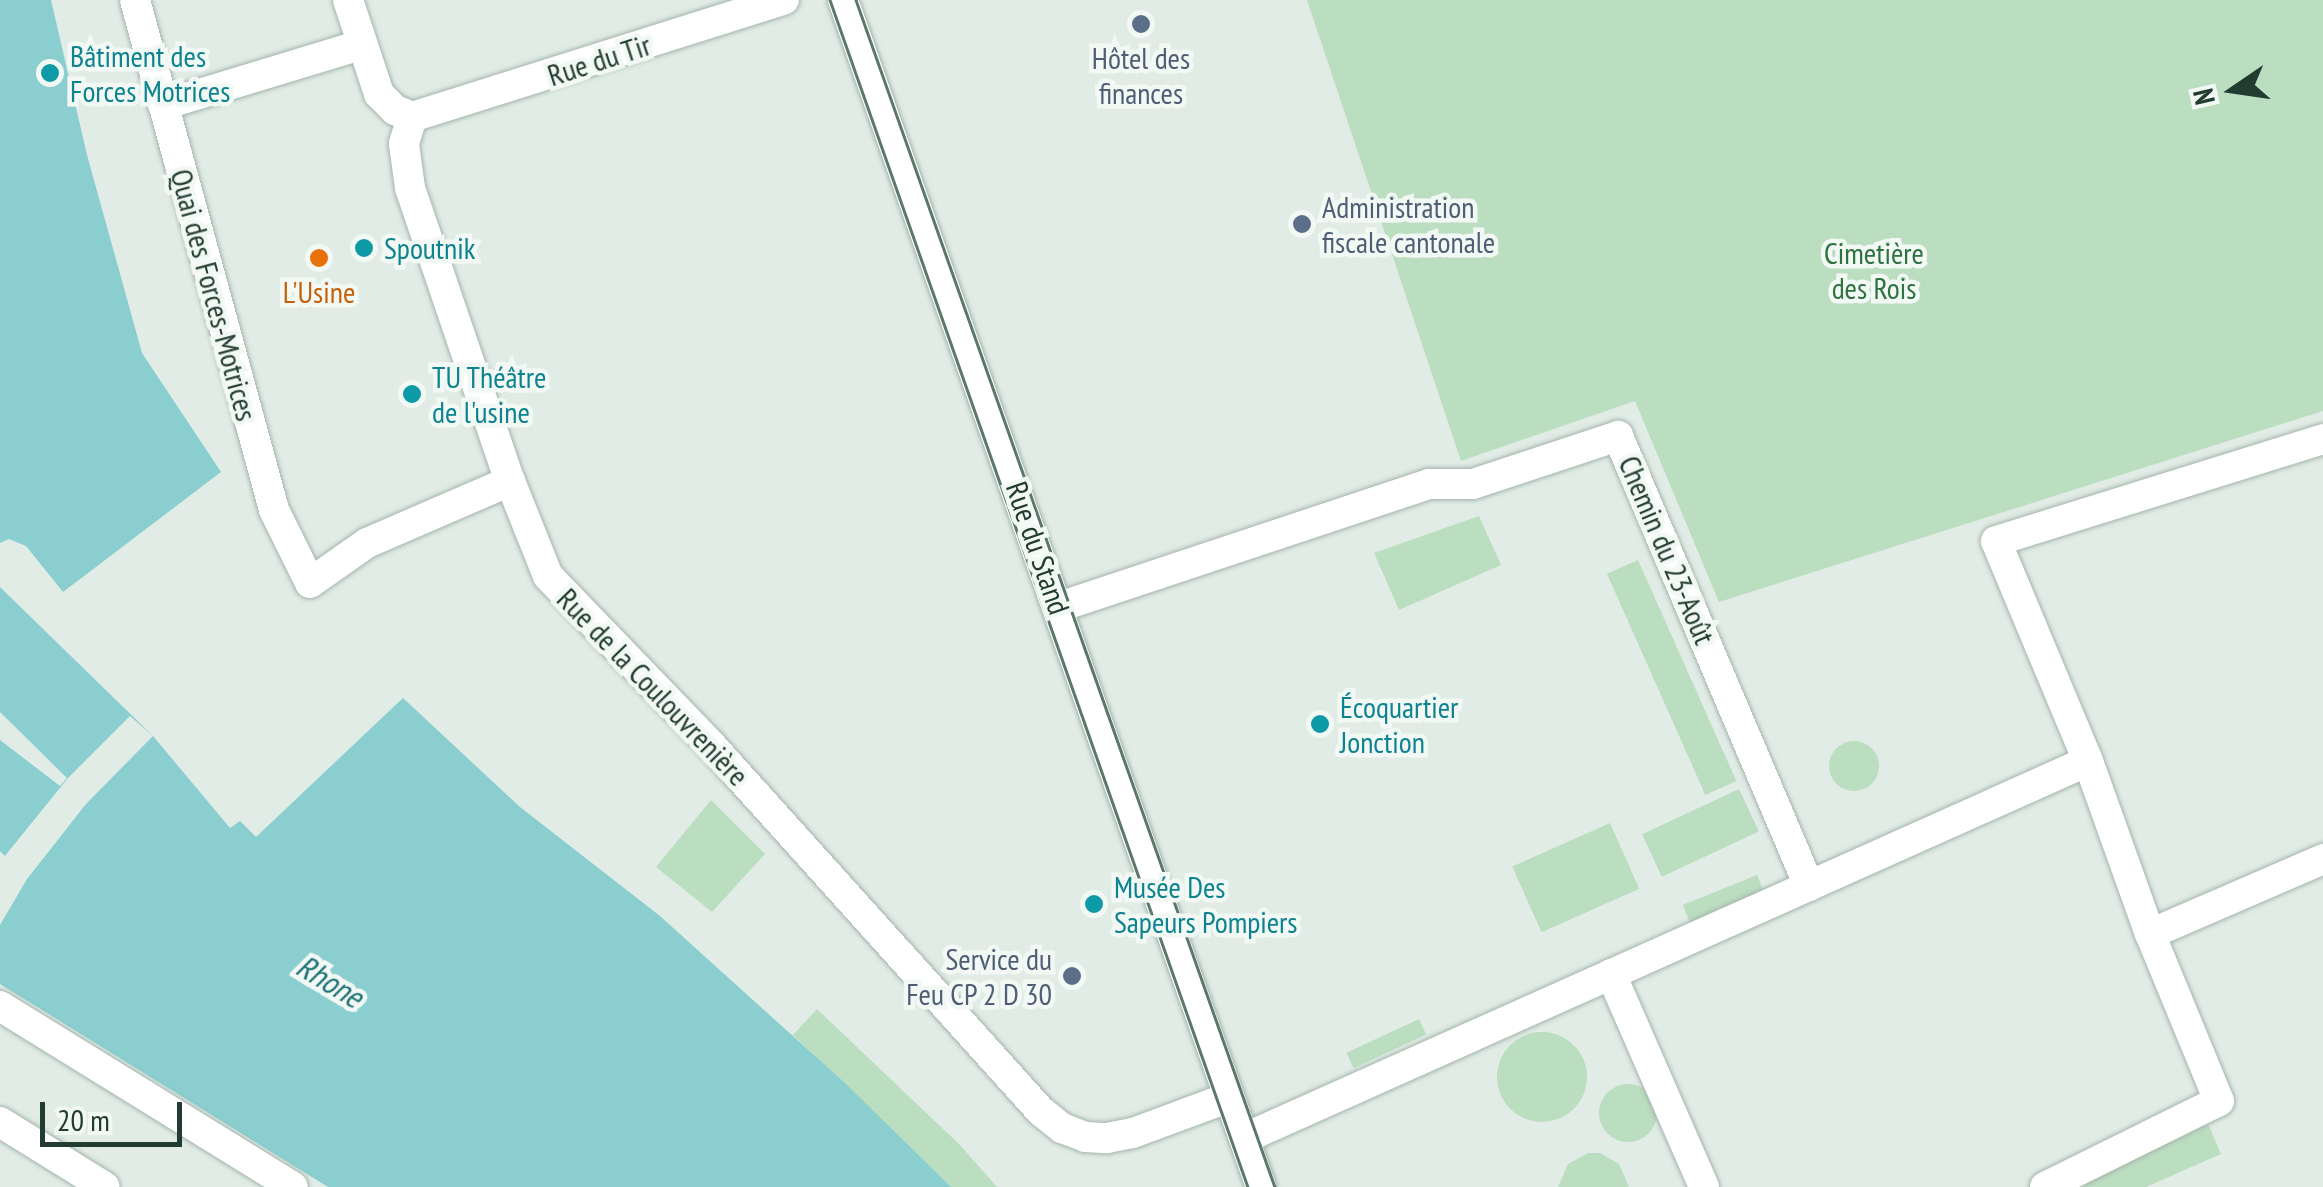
<!DOCTYPE html>
<html>
<head>
<meta charset="utf-8">
<style>
  body { margin:0 }
  #map { position:relative; width:2323px; height:1187px; overflow:hidden; background:#e1ece6; font-family:"PT Sans Narrow",sans-serif }
  div>[style] { position:absolute }
  .green>* { inset:0; background:#bbddc0; transform-origin:0 0 }
  .round { border-radius:50% }
  .water>* { inset:0; background:#8aced0 }
  .pier>* { inset:0; background:#e1ece6 }
  .roads { filter:drop-shadow(0 0 2px #a4b4ac) drop-shadow(0 0 2px #a4b4ac) }
  .pedestrian>* { height:30px; margin:-15px; padding:0 15px; transform-origin:15px; border-radius:15px; background:#fff }
  .minor>* { height:30px; margin:-15px; padding:0 15px; transform-origin:15px; border-radius:15px; background:#fff }
  .tertiary>* { height:30px; margin:-15px; padding:0 15px; transform-origin:15px; border-radius:15px; background:#fff }
  .tram>* { height:2.5px; margin:-1.25px; padding:0 1.25px; transform-origin:1.25px; border-radius:1.25px; background:#5c786d }
  .dots>* { width:28px; height:28px; translate:-50% -50%; box-sizing:border-box; border:5px solid #f2f8f4; border-radius:50% }
  span { translate:-50% -50%; white-space:nowrap; text-align:center; line-height:1.15; -webkit-text-stroke:9px #f2f8f4; paint-order:stroke }
  .culture-label { font-size:30px; color:#0d838f }
  .left { translate:0 -50%; text-align:left }
  .service-label { font-size:30px; color:#4e5e75 }
  .right { translate:-100% -50%; text-align:right }
  .street-label { font-size:30px; color:#223c32 }
  .park-label { font-size:30px; color:#2d723f }
  .food-label { font-size:30px; color:#c56008 }
  .water-label { font-size:32px; color:#1d7377; font-style:italic }
  .north { position:absolute; left:2183px; top:40px; width:100px; height:100px; -webkit-text-stroke:8px #f2f8f4; paint-order:stroke; rotate:257deg; font-size:28px; font-weight:700; line-height:40px; text-align:center; color:#223c32 }
  .north::after { content:''; display:block; margin:auto; width:35px; height:45px; background:#223c32; clip-path:polygon(50% 0,100% 100%,50% 72%,0 100%) }
  .scale { position:absolute; left:40px; top:1102px; width:142px; height:45px; box-sizing:border-box; border:5px solid #223c32; border-top:0; padding-left:12px; font-size:30px; line-height:35px; white-space:nowrap; color:#223c32; -webkit-text-stroke:8px #f2f8f4; paint-order:stroke }
</style>
</head>
<body>
<div id="map">
  <div class="green">
    <div style="clip-path:polygon(1307px 0,2323px 0,2323px 411px,1719px 602px,1635px 401px,1461px 461px)"></div>
    <div style="clip-path:polygon(1479px 516px,1501px 565px,1399px 610px,1374px 553px)"></div>
    <div style="left:1638px;top:560px;width:242px;height:34px;rotate:66deg"></div>
    <div class="round" style="left:1829px;top:741px;width:50px;height:50px"></div>
    <div style="left:1739px;top:789px;width:47px;height:107px;rotate:65deg"></div>
    <div style="clip-path:polygon(711px 800px,765px 854px,712px 912px,656px 867px)"></div>
    <div style="left:1610px;top:823px;width:72px;height:107px;rotate:66deg"></div>
    <div style="left:1757px;top:875px;width:18px;height:80px;rotate:68deg"></div>
    <div style="clip-path:polygon(817px 1009px,960px 1145px,997px 1187px,951px 1187px,793px 1035px)"></div>
    <div style="left:1419px;top:1019px;width:17px;height:80px;rotate:65deg"></div>
    <div class="round" style="left:1497px;top:1032px;width:90px;height:90px"></div>
    <div class="round" style="left:1599px;top:1084px;width:58px;height:58px"></div>
    <div style="clip-path:polygon(2205px 1117px,2221px 1154px,2146px 1187px,2084px 1187px,2078px 1172px)"></div>
    <div style="clip-path:polygon(1588px 1153px,1600px 1153px,1619px 1164px,1629px 1187px,1558px 1187px,1568px 1164px)"></div>
  </div>
  <div class="water">
    <div style="clip-path:polygon(0 0,51px 0,87px 155px,142px 353px,221px 472px,63px 592px,26px 546px,9px 539px,0 543px)"></div>
    <div style="clip-path:polygon(0 587px,153px 736px,230px 828px,240px 821px,256px 837px,403px 698px,520px 807px,660px 916px,846px 1084px,951px 1187px,328px 1187px,0 984px,0 862px,5px 856px,0 851px,0 740px,60px 786px,67px 778px,0 712px)"></div>
  </div>
  <div class="pier">
    <div style="clip-path:polygon(130px 716px,153px 736px,86px 804px,27px 879px,0 925px,0 862px,68px 778px)"></div>
  </div>
  <div class="roads">
    <div class="pedestrian">
      <div style="left:135px;top:0;width:529px;rotate:74.75deg"></div>
      <div style="left:274px;top:510px;width:81px;rotate:63.7deg"></div>
      <div style="left:310px;top:583px;width:70px;rotate:-35.1deg"></div>
      <div style="left:367px;top:543px;width:156px;rotate:-23.4deg"></div>
      <div style="left:163px;top:105px;width:206px;rotate:-16.9deg"></div>
      <div style="left:1059px;top:607px;width:390px;rotate:-18.4deg"></div>
      <div style="left:1429px;top:484px;width:44px"></div>
      <div style="left:1473px;top:484px;width:153px;rotate:-18.3deg"></div>
      <div style="left:1618px;top:436px;width:489px;rotate:67deg"></div>
      <div style="left:2088px;top:761px;width:238px;rotate:-112.7deg"></div>
      <div style="left:1996px;top:541px;width:343px;rotate:-17.3deg"></div>
      <div style="left:1611px;top:974px;width:232px;rotate:66.4deg"></div>
      <div style="left:0;top:1006px;width:344px;rotate:31.7deg"></div>
      <div style="left:1245px;top:1138px;width:923px;rotate:-24.09deg"></div>
      <div style="left:2088px;top:761px;width:184px;rotate:70.3deg"></div>
      <div style="left:2150px;top:934px;width:189px;rotate:-23.4deg"></div>
      <div style="left:2045px;top:1187px;width:194px;rotate:-26.3deg"></div>
      <div style="left:2219px;top:1101px;width:181px;rotate:-112.4deg"></div>
    </div>
    <div class="minor">
      <div style="left:348px;top:0;width:99px;rotate:71.7deg"></div>
      <div style="left:379px;top:94px;width:23px;rotate:45deg"></div>
      <div style="left:395px;top:110px;width:18px;rotate:22deg"></div>
      <div style="left:412px;top:117px;width:28px;rotate:107deg"></div>
      <div style="left:404px;top:144px;width:44px;rotate:82.2deg"></div>
      <div style="left:410px;top:188px;width:310px;rotate:71.2deg"></div>
      <div style="left:510px;top:481px;width:102px;rotate:68.2deg"></div>
      <div style="left:548px;top:576px;width:235px;rotate:46deg"></div>
      <div style="left:711px;top:745px;width:494px;rotate:48deg"></div>
      <div style="left:1042px;top:1112px;width:26px;rotate:39deg"></div>
      <div style="left:1062px;top:1128px;width:25px;rotate:21deg"></div>
      <div style="left:1085px;top:1137px;width:22px;rotate:3deg"></div>
      <div style="left:1107px;top:1138px;width:26px;rotate:-11deg"></div>
      <div style="left:1133px;top:1133px;width:103px;rotate:-20.4deg"></div>
      <div style="left:412px;top:117px;width:390px;rotate:-17.5deg"></div>
    </div>
    <div class="tertiary">
      <div style="left:843px;top:0;width:1258px;rotate:70.6deg"></div>
      <div style="left:0;top:1122px;width:123px;rotate:31.8deg"></div>
    </div>
  </div>
  <div class="tram">
    <div style="left:830px;top:0;width:1258px;rotate:70.6deg"></div>
    <div style="left:856px;top:0;width:1259px;rotate:70.56deg"></div>
  </div>
  <div class="dots">
    <div style="left:1141px;top:24px;background:#5c6f8a"></div>
    <div style="left:50px;top:73px;background:#0f9aa8"></div>
    <div style="left:1302px;top:224px;background:#5c6f8a"></div>
    <div style="left:364px;top:248px;background:#0f9aa8"></div>
    <div style="left:319px;top:258px;background:#e8710a"></div>
    <div style="left:412px;top:394px;background:#0f9aa8"></div>
    <div style="left:1320px;top:724px;background:#0f9aa8"></div>
    <div style="left:1094px;top:904px;background:#0f9aa8"></div>
    <div style="left:1072px;top:976px;background:#5c6f8a"></div>
  </div>
  <div class="culture-label">
    <span class="left" style="left:70px;top:73px">Bâtiment des<br>Forces Motrices</span>
    <span class="left" style="left:384px;top:248px">Spoutnik</span>
    <span class="left" style="left:432px;top:394px">TU Théâtre<br>de l'usine</span>
    <span class="left" style="left:1340px;top:724px">Écoquartier<br>Jonction</span>
    <span class="left" style="left:1114px;top:904px">Musée Des<br>Sapeurs Pompiers</span>
  </div>
  <div class="service-label">
    <span style="left:1141px;top:75px">Hôtel des<br>finances</span>
    <span class="left" style="left:1322px;top:224px">Administration<br>fiscale cantonale</span>
    <span class="right" style="left:1052px;top:976px">Service du<br>Feu CP 2 D 30</span>
  </div>
  <div class="street-label">
    <span style="left:599px;top:60px;rotate:-18deg">Rue du Tir</span>
    <span style="left:214px;top:295px;rotate:75deg">Quai des Forces-Motrices</span>
    <span style="left:1038px;top:548px;rotate:71deg">Rue du Stand</span>
    <span style="left:1667px;top:550px;rotate:67deg">Chemin du 23-Août</span>
    <span style="left:653px;top:687px;rotate:46deg">Rue de la Coulouvrenière</span>
  </div>
  <div class="park-label">
    <span style="left:1874px;top:270px">Cimetière<br>des Rois</span>
  </div>
  <div class="food-label">
    <span style="left:319px;top:292px">L'Usine</span>
  </div>
  <div class="water-label">
    <span style="left:330px;top:981px;rotate:31deg">Rhone</span>
  </div>
  <div class="north">N</div>
  <div class="scale">20 m</div>
</div>
</body>
</html>
